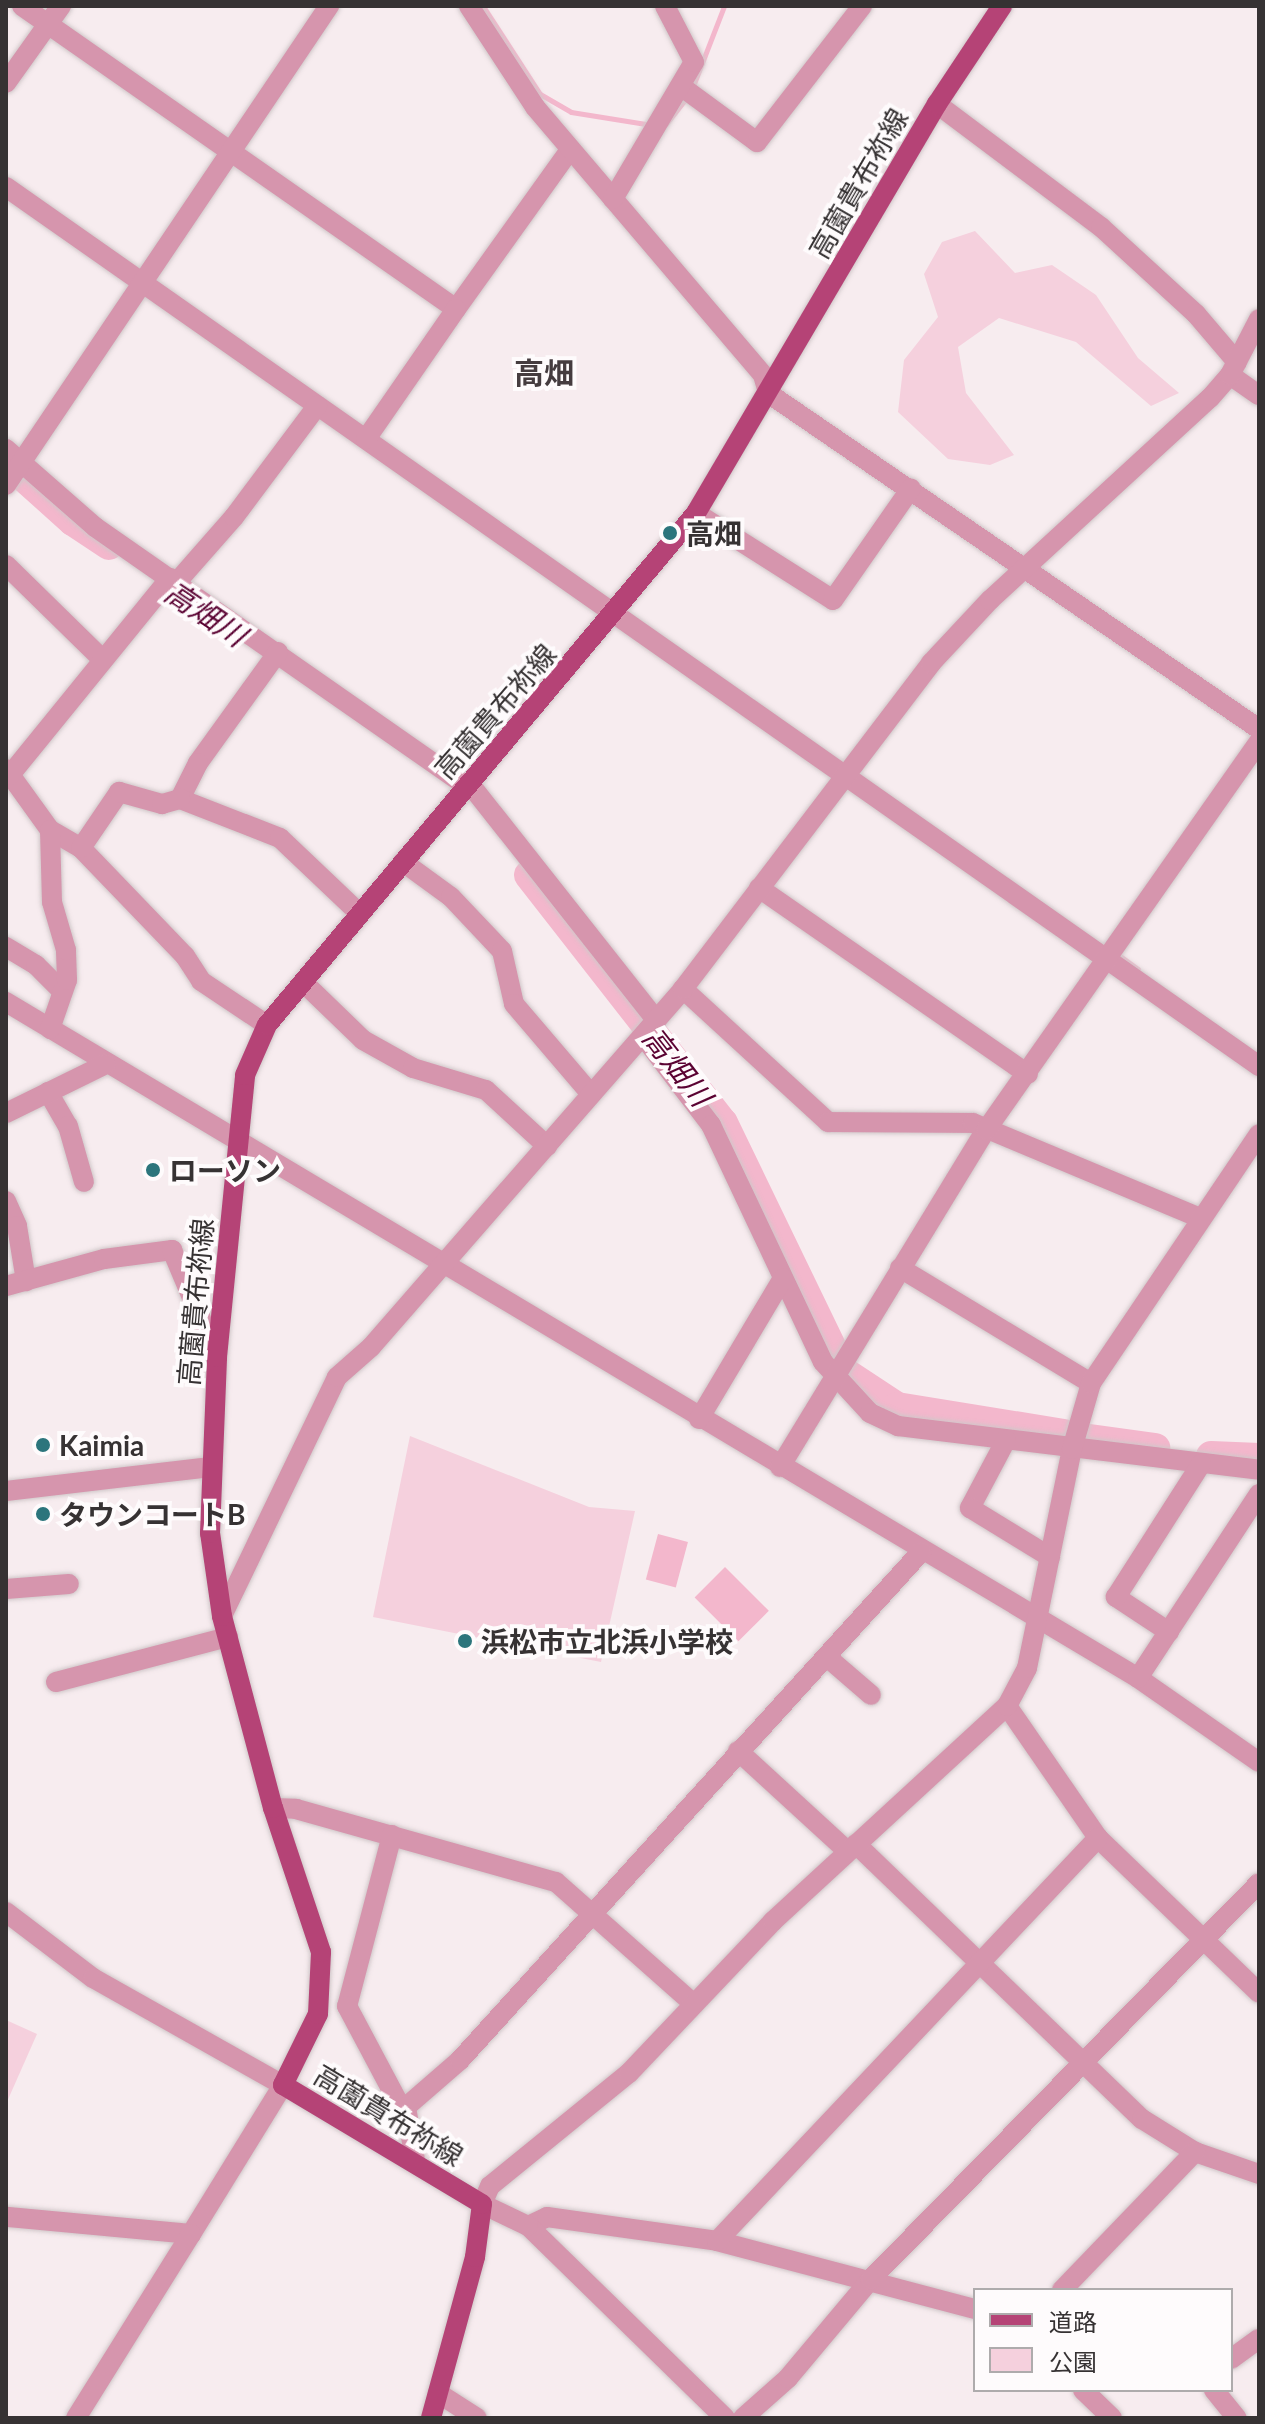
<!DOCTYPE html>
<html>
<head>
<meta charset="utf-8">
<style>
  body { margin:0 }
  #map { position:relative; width:1265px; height:2424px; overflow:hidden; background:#f7ecef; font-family:Lato,"Noto Sans JP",sans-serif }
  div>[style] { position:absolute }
  .green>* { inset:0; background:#f5d0dd }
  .water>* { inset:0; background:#f3b7cc; transform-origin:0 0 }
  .stream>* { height:5px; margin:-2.5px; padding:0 2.5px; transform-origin:2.5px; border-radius:2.5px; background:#f3b7cc }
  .river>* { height:30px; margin:-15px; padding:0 15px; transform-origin:15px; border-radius:15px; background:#f3b7cc }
  .roads { filter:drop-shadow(0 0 2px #d0c7c9) drop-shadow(0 0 2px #d0c7c9) }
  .minor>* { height:20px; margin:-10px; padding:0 10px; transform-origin:10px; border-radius:10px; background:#d695ad }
  .major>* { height:20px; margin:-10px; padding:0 10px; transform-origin:10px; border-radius:10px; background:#b54376 }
  .dots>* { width:22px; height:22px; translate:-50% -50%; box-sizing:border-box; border:4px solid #fefbfc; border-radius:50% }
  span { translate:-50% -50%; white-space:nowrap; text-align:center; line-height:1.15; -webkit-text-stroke:8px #fefbfc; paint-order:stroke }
  .street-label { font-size:28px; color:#363233 }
  .poi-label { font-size:28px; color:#363233; font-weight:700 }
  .left { translate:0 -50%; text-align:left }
  .neighbourhood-label { font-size:30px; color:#453c3f; font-weight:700 }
  .water-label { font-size:30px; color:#5a0232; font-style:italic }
  .frame { position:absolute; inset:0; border:8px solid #363233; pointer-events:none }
  .legend { position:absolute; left:973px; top:2288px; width:260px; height:104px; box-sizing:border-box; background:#fefbfc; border:2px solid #aeabac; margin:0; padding:10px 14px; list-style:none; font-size:24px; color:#363233 }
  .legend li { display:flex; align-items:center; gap:16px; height:40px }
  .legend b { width:40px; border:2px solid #aeabac }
</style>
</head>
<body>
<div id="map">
  <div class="green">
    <div style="clip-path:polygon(975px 231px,1015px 273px,1052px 265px,1096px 295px,1138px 358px,1179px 393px,1151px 406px,1076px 342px,999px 318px,958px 347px,966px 393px,1014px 455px,990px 465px,948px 459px,898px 412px,904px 360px,938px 317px,924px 274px,942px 242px)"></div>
    <div style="clip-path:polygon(410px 1436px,589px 1507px,635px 1511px,601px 1662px,373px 1617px)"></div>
    <div style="clip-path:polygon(6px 2020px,37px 2034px,6px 2104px)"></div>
  </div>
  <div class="water">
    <div style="left:658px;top:1534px;width:31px;height:47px;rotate:15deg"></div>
    <div style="left:725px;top:1567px;width:62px;height:43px;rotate:45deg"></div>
  </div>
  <div class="stream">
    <div style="left:483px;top:6px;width:105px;rotate:57.1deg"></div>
    <div style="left:540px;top:94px;width:36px;rotate:30deg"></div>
    <div style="left:571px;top:112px;width:82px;rotate:9.1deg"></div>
    <div style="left:693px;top:86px;width:86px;rotate:-68.8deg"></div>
    <div style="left:666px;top:124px;width:33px;rotate:-52deg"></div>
    <div style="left:1120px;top:956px;width:22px;rotate:36deg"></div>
  </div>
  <div class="river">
    <div style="left:25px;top:478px;width:64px;rotate:41.9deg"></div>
    <div style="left:73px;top:521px;width:43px;rotate:33.7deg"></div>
    <div style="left:529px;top:875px;width:315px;rotate:52deg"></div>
    <div style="left:723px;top:1123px;width:255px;rotate:64.2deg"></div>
    <div style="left:847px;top:1374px;width:60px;rotate:33.4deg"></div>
    <div style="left:897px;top:1407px;width:169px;rotate:9.2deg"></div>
    <div style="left:1090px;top:1439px;width:66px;rotate:7.9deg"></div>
    <div style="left:1211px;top:1456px;width:48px;rotate:2.4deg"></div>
  </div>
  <div class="roads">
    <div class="minor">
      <div style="left:22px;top:6px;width:529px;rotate:34.92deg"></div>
      <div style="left:456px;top:309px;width:194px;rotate:-54.4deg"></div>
      <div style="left:469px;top:6px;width:121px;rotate:56.8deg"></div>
      <div style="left:535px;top:107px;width:352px;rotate:49.6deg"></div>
      <div style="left:763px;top:375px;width:19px;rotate:74deg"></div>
      <div style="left:768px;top:393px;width:595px;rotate:34.38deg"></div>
      <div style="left:6px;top:83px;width:95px;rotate:-54.5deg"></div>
      <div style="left:682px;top:87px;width:93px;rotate:36.3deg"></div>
      <div style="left:757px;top:142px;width:172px;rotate:-52.3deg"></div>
      <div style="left:937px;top:104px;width:205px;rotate:36.9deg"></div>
      <div style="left:1101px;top:227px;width:129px;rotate:42.5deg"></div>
      <div style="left:1196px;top:314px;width:63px;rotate:49.5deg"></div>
      <div style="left:6px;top:187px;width:1531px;rotate:35.05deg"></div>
      <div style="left:613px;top:199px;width:159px;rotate:-59.4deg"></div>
      <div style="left:694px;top:62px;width:63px;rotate:-117.4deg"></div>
      <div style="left:1230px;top:375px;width:35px;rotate:35deg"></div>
      <div style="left:366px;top:439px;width:158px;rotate:-55.3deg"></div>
      <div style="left:6px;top:449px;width:118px;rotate:41.2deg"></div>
      <div style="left:95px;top:527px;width:452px;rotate:34.9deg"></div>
      <div style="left:6px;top:485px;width:578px;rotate:-56.01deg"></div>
      <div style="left:696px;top:513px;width:162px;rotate:32.4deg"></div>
      <div style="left:833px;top:600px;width:136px;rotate:-55.1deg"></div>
      <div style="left:6px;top:565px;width:134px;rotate:44.4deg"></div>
      <div style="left:176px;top:583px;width:88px;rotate:-48.7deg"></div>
      <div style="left:234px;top:517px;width:139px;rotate:-53.2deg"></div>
      <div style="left:278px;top:652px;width:137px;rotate:125.8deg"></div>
      <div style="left:198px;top:763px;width:40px;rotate:116.6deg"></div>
      <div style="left:180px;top:799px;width:107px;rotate:21.3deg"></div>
      <div style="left:280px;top:838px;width:110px;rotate:43.5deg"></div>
      <div style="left:6px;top:769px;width:75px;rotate:54.2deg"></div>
      <div style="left:50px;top:830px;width:36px;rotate:30deg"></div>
      <div style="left:81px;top:848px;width:150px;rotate:46.1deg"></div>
      <div style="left:185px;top:956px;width:30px;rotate:57deg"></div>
      <div style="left:201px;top:981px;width:79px;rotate:33.7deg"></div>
      <div style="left:10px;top:775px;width:254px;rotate:-50.9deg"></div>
      <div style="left:469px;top:783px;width:302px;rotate:51.7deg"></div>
      <div style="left:81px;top:848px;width:68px;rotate:-55.8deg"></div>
      <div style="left:119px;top:792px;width:45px;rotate:15.6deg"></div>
      <div style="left:162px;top:804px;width:19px;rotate:-16deg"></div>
      <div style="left:403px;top:862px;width:59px;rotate:36.1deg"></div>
      <div style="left:451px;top:897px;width:74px;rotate:46.6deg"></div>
      <div style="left:502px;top:951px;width:54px;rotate:77.2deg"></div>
      <div style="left:514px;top:1004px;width:118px;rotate:49.5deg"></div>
      <div style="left:759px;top:888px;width:327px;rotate:34.7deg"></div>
      <div style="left:6px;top:947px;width:35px;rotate:31deg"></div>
      <div style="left:36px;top:965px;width:37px;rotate:45deg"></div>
      <div style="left:303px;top:982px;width:83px;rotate:44deg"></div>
      <div style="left:363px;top:1040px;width:57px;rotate:29.2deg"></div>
      <div style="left:413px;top:1068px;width:76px;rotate:16.8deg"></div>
      <div style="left:486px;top:1090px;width:83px;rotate:42.6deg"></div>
      <div style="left:683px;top:989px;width:197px;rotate:42.5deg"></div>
      <div style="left:828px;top:1122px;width:145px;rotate:0.4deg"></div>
      <div style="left:973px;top:1123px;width:246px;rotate:22.7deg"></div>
      <div style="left:6px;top:1002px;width:1318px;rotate:30.84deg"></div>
      <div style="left:1138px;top:1678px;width:147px;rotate:34.8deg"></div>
      <div style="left:50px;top:1029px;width:52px;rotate:-70.9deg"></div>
      <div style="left:67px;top:980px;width:30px;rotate:-92deg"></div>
      <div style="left:66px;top:950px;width:50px;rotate:-106.3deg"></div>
      <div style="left:52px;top:902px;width:72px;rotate:-91.6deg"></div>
      <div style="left:643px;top:1036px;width:112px;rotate:52.6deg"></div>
      <div style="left:711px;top:1125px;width:262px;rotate:64.7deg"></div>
      <div style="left:823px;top:1362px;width:69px;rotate:47.3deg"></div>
      <div style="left:870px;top:1413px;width:31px;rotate:25deg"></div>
      <div style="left:898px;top:1426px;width:364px;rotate:6.9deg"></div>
      <div style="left:48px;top:1092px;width:39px;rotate:60deg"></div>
      <div style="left:68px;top:1126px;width:58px;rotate:74.1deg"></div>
      <div style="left:6px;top:1113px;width:111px;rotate:-26.1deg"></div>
      <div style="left:6px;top:1201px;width:27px;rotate:66deg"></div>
      <div style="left:17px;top:1226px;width:56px;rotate:80.7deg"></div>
      <div style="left:900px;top:1268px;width:223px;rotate:31.1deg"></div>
      <div style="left:6px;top:1286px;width:102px;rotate:-15.4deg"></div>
      <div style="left:104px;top:1259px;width:69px;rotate:-7.5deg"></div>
      <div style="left:172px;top:1250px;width:116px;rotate:67.2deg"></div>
      <div style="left:699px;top:1419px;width:164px;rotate:-59.2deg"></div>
      <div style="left:1006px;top:1440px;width:77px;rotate:117.9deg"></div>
      <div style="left:970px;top:1508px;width:94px;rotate:31.5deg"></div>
      <div style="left:780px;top:1467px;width:395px;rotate:-58.6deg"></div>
      <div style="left:986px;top:1130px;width:475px;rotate:-54.9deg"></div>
      <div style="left:6px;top:1491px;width:204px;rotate:-6.7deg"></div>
      <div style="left:6px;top:1589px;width:63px;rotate:-4.5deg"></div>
      <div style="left:222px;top:1616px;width:265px;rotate:-64.3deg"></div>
      <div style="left:337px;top:1377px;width:45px;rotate:-41.4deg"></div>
      <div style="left:371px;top:1347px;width:475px;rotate:-48.9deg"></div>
      <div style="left:683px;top:989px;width:410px;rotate:-52.7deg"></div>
      <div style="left:931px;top:663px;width:86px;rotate:-46.9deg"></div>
      <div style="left:990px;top:600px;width:299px;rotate:-42.6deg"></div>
      <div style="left:1210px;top:398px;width:30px;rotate:-49deg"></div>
      <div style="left:1230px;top:375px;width:63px;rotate:-62.6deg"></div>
      <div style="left:1169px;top:1632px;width:64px;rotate:-146.6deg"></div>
      <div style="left:1116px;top:1597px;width:158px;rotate:-57.4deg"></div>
      <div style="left:827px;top:1657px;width:58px;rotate:40.8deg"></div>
      <div style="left:1138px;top:1678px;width:220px;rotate:-56.7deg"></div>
      <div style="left:56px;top:1682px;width:178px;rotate:-14.7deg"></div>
      <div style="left:1007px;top:1706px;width:160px;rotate:55.4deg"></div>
      <div style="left:1098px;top:1838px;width:223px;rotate:43.9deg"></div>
      <div style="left:738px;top:1751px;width:148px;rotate:42.5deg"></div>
      <div style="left:273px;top:1808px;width:23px;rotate:2deg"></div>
      <div style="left:296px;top:1809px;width:270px;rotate:15.7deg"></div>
      <div style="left:556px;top:1882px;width:183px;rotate:41.5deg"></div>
      <div style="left:392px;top:1835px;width:177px;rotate:104.7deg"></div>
      <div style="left:347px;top:2006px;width:109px;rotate:62deg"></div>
      <div style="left:398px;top:2102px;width:9px;rotate:32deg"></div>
      <div style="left:406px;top:2107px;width:54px;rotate:80.4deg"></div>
      <div style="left:856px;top:1844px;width:397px;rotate:43.9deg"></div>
      <div style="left:1142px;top:2119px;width:62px;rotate:31.9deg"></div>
      <div style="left:1195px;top:2152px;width:68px;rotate:19deg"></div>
      <div style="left:6px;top:1912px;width:109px;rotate:37.2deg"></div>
      <div style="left:93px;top:1978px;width:218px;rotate:29.4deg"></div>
      <div style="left:283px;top:2085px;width:175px;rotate:121.7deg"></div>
      <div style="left:191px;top:2234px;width:186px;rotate:-174.7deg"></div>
      <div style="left:406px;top:2107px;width:72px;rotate:-41deg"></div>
      <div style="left:460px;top:2060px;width:686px;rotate:-47.78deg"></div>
      <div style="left:528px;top:2226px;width:21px;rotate:-25deg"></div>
      <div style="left:547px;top:2217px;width:172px;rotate:8deg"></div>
      <div style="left:717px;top:2241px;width:267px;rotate:14.8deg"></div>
      <div style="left:717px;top:2241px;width:555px;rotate:-46.61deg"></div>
      <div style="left:1062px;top:2290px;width:192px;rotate:-46.1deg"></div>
      <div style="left:1231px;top:2359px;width:34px;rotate:-36deg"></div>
      <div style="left:1083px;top:2390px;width:40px;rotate:44deg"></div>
      <div style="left:1214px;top:2390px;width:36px;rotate:51deg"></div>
      <div style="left:438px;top:2393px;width:46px;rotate:32.7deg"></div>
      <div style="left:76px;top:2418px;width:217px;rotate:-58deg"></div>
      <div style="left:725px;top:2418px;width:275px;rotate:-135.7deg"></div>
      <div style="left:528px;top:2226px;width:51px;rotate:-154.4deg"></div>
      <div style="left:482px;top:2204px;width:20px;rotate:-66deg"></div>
      <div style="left:490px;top:2186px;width:179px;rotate:-39.1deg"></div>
      <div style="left:629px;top:2073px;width:209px;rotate:-46.5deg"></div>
      <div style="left:773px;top:1921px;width:318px;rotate:-42.6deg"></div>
      <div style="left:1007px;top:1706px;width:43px;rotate:-62.2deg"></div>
      <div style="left:1027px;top:1668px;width:224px;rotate:-78.4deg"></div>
      <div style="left:1072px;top:1449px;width:69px;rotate:-73.9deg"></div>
      <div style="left:1091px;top:1383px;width:300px;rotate:-56deg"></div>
      <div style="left:743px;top:2418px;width:60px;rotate:-41.6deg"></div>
      <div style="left:788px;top:2378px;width:129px;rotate:-50deg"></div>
      <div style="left:871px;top:2279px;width:554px;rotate:-45.58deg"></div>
    </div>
    <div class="major">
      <div style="left:431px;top:2418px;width:167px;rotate:-74.7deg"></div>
      <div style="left:475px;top:2257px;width:53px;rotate:-82.5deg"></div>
      <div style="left:482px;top:2204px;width:232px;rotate:-149.1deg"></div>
      <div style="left:283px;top:2085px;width:79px;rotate:-63.8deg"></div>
      <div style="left:318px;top:2014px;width:62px;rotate:-87.2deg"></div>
      <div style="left:321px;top:1952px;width:152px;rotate:-108.4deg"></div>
      <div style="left:273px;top:1808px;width:199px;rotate:-104.9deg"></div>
      <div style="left:222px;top:1616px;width:84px;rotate:-98.2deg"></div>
      <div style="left:210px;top:1533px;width:176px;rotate:-87.7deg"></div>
      <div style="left:217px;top:1357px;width:283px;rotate:-84.3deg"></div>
      <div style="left:245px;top:1075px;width:55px;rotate:-66.3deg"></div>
      <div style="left:267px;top:1025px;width:668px;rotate:-50.04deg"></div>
      <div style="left:696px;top:513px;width:475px;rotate:-59.5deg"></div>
      <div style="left:937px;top:104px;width:118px;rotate:-56.4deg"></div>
    </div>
  </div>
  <div class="dots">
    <div style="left:670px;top:533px;background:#2c757c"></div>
    <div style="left:153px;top:1170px;background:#2c757c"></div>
    <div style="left:43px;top:1445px;background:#2c757c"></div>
    <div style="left:43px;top:1514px;background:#2c757c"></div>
    <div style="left:465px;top:1641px;background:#2c757c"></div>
  </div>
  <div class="street-label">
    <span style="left:858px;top:183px;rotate:-60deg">高薗貴布祢線</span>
    <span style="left:495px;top:711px;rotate:-49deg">高薗貴布祢線</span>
    <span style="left:195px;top:1302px;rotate:-85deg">高薗貴布祢線</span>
    <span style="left:389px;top:2115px;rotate:31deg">高薗貴布祢線</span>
  </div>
  <div class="poi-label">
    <span class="left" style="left:686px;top:533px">高畑</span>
    <span class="left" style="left:169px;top:1170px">ローソン</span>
    <span class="left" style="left:59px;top:1445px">Kaimia</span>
    <span class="left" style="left:59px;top:1514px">タウンコートB</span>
    <span class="left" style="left:481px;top:1641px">浜松市立北浜小学校</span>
  </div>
  <div class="neighbourhood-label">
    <span style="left:544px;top:372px">高畑</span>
  </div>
  <div class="water-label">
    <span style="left:206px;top:613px;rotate:34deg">高畑川</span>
    <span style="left:678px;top:1066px;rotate:52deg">高畑川</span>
  </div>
  <div class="frame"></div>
  <ul class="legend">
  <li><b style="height:10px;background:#b54376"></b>道路</li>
  <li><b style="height:22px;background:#f5d0dd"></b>公園</li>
  </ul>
</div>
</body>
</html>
